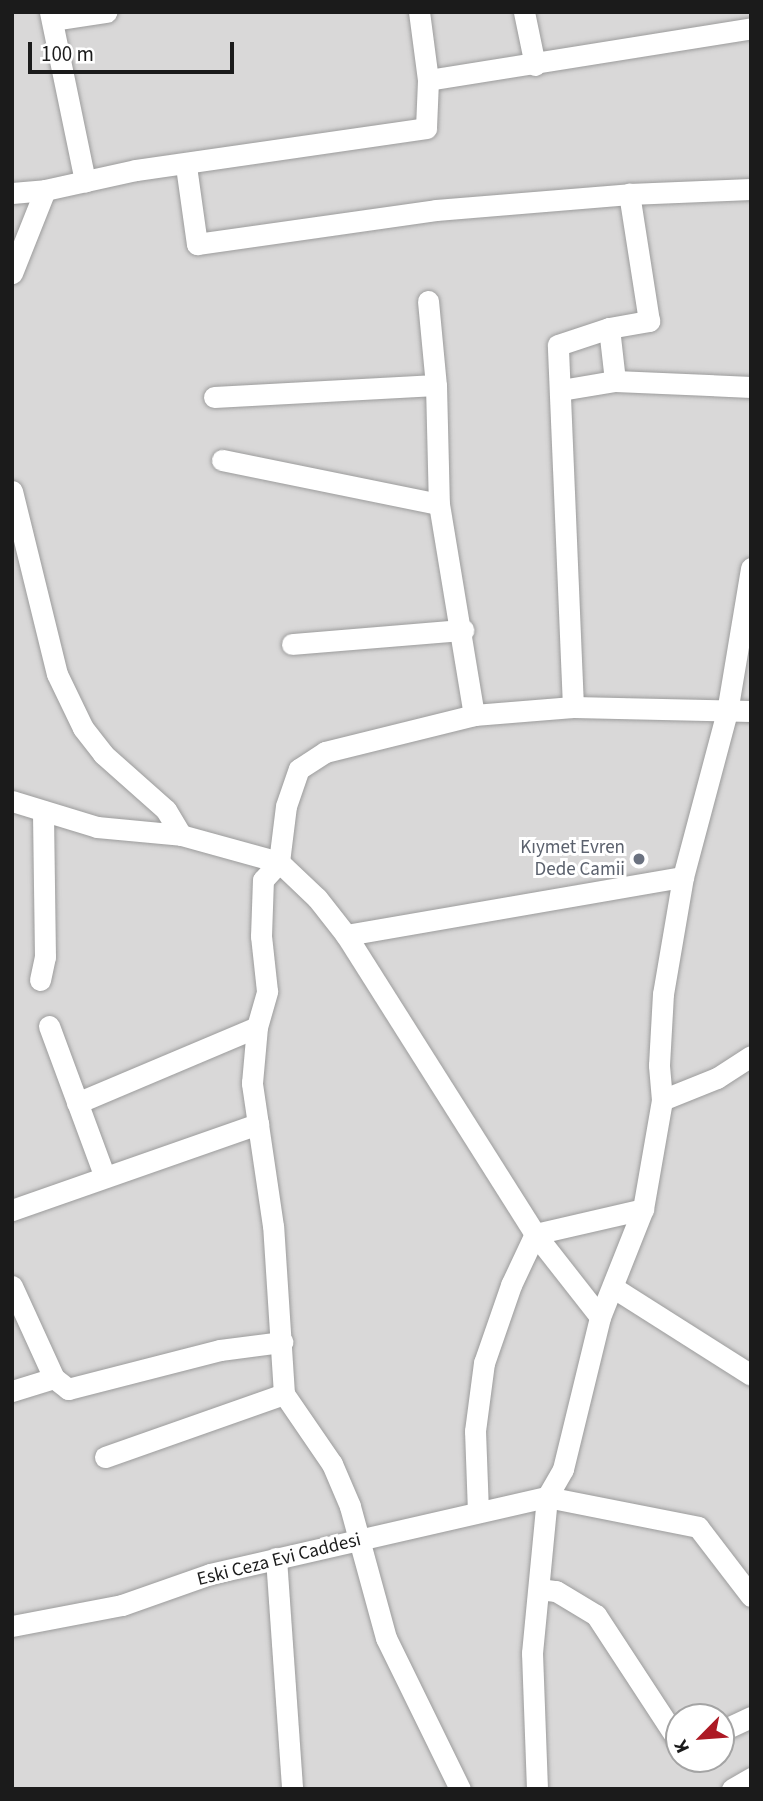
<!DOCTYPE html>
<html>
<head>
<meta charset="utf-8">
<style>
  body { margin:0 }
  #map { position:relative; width:763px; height:1801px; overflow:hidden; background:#ebe7e2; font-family:"Source Sans 3",sans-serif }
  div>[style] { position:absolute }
  .residential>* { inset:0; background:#d9d8d8 }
  .roads { filter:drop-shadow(0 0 2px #9c9c9c) drop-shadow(0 0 2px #9c9c9c) }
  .minor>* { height:21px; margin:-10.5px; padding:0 10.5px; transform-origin:10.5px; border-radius:10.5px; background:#fff }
  .dots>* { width:19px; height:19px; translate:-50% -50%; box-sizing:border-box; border:4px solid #fff; border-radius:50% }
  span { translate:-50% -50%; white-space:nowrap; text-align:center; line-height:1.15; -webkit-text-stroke:6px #fff; paint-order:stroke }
  .worship-label { font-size:19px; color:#5b616d }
  .right { translate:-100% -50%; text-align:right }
  .street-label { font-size:19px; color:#1b1b1b }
  .frame { position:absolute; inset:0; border:14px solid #1b1b1b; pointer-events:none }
  .north { position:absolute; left:665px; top:1703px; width:70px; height:70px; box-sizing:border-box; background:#fff; border:2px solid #a4a4a4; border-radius:50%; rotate:245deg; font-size:19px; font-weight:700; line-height:28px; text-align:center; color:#1b1b1b }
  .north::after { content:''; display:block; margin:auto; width:24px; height:32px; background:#ad1924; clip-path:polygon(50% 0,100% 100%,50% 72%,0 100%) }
  .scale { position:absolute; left:28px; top:42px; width:206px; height:32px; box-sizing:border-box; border:4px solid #1b1b1b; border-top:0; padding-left:9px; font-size:21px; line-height:24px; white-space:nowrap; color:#1b1b1b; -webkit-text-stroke:5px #fff; paint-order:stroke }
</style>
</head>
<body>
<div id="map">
  <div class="residential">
    <div style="clip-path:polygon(evenodd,12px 12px,751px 12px,751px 1789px,12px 1789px,12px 12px,679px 1717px,721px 1717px,721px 1759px,679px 1759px,679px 1717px)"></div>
  </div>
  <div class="roads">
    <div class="minor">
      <div style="left:50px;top:12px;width:173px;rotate:78.3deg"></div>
      <div style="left:524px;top:12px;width:54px;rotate:78.3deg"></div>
      <div style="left:52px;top:20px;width:55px;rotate:-8.4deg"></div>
      <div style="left:428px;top:80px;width:327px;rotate:-9.1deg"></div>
      <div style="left:186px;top:166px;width:79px;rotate:82deg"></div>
      <div style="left:197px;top:244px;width:241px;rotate:-8.1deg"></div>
      <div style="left:436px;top:210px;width:194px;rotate:-4.7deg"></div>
      <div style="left:629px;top:194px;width:122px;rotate:-2.3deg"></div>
      <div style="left:12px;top:193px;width:33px;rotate:-5deg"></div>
      <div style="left:12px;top:273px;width:89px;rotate:-68.3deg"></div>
      <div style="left:45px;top:190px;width:93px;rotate:-12.4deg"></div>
      <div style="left:136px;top:170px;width:293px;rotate:-8.2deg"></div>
      <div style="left:426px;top:128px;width:48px;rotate:-87.6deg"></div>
      <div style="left:428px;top:80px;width:69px;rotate:-97.5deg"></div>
      <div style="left:428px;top:301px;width:84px;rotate:84.6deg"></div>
      <div style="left:436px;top:385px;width:119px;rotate:88.6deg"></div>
      <div style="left:439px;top:504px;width:214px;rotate:80.6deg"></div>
      <div style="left:609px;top:328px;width:41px;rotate:-9.9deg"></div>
      <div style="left:649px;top:321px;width:129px;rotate:-98.9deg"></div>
      <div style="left:561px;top:390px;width:55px;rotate:-9.5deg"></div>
      <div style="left:615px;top:381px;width:136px;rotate:2.5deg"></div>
      <div style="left:214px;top:397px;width:222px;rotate:-3.1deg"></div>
      <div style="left:222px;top:460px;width:221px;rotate:11.5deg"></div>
      <div style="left:12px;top:491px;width:188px;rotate:76.2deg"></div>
      <div style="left:57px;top:674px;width:60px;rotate:64.3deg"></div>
      <div style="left:83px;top:728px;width:33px;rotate:52deg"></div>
      <div style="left:103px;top:754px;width:84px;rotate:41.6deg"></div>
      <div style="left:166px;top:810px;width:29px;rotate:59deg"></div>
      <div style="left:292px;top:644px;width:172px;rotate:-4.7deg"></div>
      <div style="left:573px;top:707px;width:362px;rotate:-92.4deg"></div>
      <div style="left:558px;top:345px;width:54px;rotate:-18.4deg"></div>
      <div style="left:609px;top:328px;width:53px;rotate:83.5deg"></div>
      <div style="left:12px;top:801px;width:89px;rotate:17deg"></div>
      <div style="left:97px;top:827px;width:84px;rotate:5.4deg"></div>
      <div style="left:181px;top:835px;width:102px;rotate:15.4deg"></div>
      <div style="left:279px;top:862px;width:52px;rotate:43.5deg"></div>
      <div style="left:317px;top:898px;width:47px;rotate:51.9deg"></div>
      <div style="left:346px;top:935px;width:354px;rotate:57.7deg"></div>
      <div style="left:535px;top:1234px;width:105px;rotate:51.9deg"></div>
      <div style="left:346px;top:935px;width:342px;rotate:-9.8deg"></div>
      <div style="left:40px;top:980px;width:24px;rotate:-78deg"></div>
      <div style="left:45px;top:957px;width:146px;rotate:-90.8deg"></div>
      <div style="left:49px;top:1026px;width:159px;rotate:69.7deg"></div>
      <div style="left:662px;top:1100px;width:59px;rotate:-21.8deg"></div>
      <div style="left:717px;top:1078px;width:40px;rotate:-32.9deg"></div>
      <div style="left:77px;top:1103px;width:195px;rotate:-22.9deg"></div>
      <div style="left:12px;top:1210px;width:261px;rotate:-19.3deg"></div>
      <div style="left:12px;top:1286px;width:101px;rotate:65.5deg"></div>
      <div style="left:54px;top:1378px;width:18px;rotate:38deg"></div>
      <div style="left:68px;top:1389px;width:157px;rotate:-14.4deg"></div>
      <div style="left:220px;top:1350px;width:63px;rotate:-7.4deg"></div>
      <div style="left:614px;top:1288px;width:162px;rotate:32.4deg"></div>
      <div style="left:12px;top:1391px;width:44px;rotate:-17.2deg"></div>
      <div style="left:105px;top:1457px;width:190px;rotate:-19.4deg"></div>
      <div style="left:478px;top:1512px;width:81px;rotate:-92.1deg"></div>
      <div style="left:475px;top:1431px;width:69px;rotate:-82.5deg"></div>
      <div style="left:484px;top:1363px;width:83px;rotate:-70.9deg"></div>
      <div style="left:511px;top:1285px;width:56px;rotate:-64.8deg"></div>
      <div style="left:535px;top:1234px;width:111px;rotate:-13deg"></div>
      <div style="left:276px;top:1558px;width:232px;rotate:86deg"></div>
      <div style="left:539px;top:1589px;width:17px;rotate:7deg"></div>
      <div style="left:556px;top:1591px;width:47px;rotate:31deg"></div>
      <div style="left:596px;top:1615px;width:152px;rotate:56.8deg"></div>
      <div style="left:12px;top:1626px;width:112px;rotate:-10.8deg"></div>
      <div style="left:122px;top:1605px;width:93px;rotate:-19.4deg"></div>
      <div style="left:210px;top:1574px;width:346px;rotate:-12.9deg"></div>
      <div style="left:547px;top:1497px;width:154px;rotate:11.2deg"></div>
      <div style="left:698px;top:1527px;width:87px;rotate:52.5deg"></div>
      <div style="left:721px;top:1731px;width:33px;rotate:-25deg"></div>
      <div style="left:460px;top:1789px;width:168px;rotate:-116.1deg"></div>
      <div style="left:386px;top:1638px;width:137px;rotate:-105.3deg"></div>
      <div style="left:350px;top:1506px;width:46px;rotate:-113.2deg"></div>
      <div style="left:332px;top:1464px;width:85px;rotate:-124.4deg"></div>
      <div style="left:284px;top:1394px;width:168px;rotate:-93.7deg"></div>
      <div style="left:273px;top:1226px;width:145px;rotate:-98.4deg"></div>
      <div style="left:252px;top:1083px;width:56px;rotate:-84.9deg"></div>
      <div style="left:257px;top:1027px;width:37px;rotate:-74deg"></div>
      <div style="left:267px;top:991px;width:55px;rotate:-96.2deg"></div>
      <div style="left:261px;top:936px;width:56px;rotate:-88deg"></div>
      <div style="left:263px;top:880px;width:24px;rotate:-48deg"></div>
      <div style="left:279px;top:862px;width:56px;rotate:-82.9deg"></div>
      <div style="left:286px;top:806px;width:39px;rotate:-71deg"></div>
      <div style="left:299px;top:769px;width:31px;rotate:-33deg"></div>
      <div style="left:325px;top:752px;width:154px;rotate:-13.9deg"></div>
      <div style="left:474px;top:715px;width:99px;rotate:-4.6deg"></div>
      <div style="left:573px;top:707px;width:178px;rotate:1.3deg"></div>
      <div style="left:537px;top:1789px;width:136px;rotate:-92.1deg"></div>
      <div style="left:532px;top:1653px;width:157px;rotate:-84.5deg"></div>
      <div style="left:547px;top:1497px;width:32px;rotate:-60deg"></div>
      <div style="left:563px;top:1469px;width:156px;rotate:-76.3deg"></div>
      <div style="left:600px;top:1317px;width:116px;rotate:-68.3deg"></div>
      <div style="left:643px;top:1209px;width:111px;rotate:-80.1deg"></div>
      <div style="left:662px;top:1100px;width:35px;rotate:-95deg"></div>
      <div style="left:659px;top:1065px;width:71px;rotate:-86.8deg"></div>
      <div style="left:663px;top:994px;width:119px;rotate:-80.3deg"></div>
      <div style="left:683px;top:877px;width:171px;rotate:-75.1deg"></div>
      <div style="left:727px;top:712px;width:146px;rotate:-80.5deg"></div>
      <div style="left:732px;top:1789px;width:22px;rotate:-30deg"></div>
    </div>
  </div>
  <div class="dots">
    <div style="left:639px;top:859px;background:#6b7280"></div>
  </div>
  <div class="worship-label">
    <span class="right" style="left:625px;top:859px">Kıymet Evren<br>Dede Camii</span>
  </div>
  <div class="street-label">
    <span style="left:279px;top:1560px;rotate:-14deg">Eski Ceza Evi Caddesi</span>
  </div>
  <div class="frame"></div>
  <div class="north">K</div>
  <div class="scale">100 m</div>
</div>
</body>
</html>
